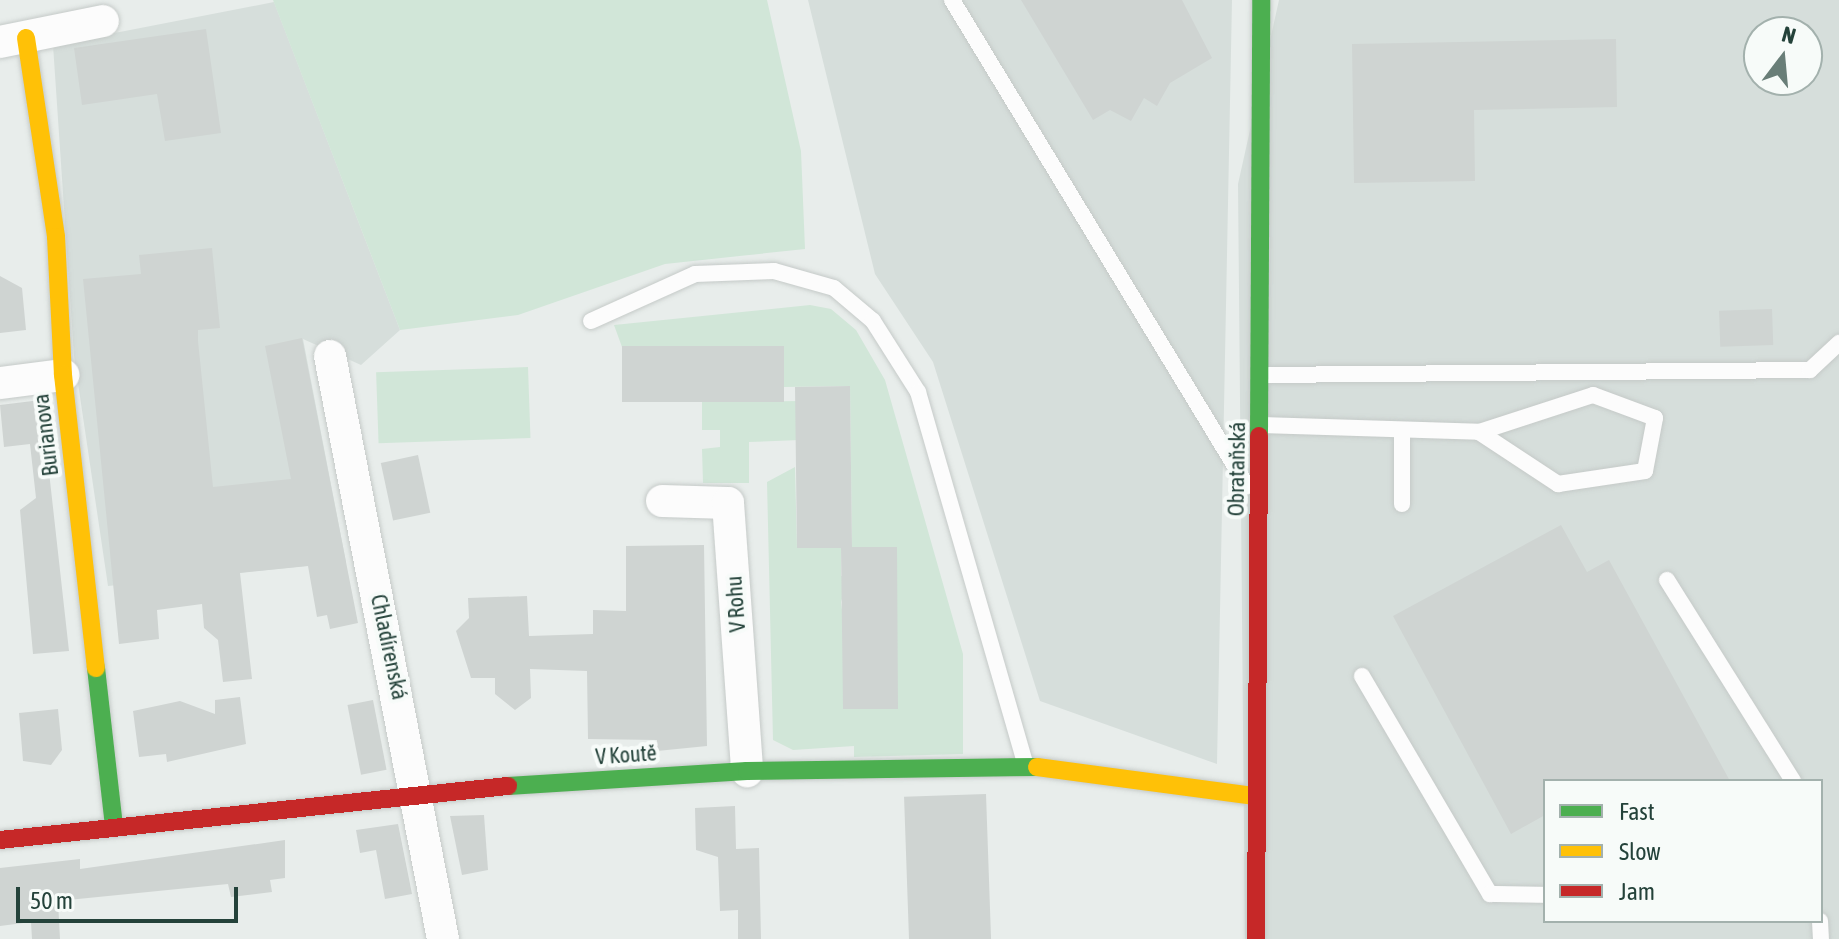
<!DOCTYPE html>
<html>
<head>
<meta charset="utf-8">
<style>
  body { margin:0 }
  #map { position:relative; width:1839px; height:939px; overflow:hidden; background:#e8edeb; font-family:"Asap Condensed",sans-serif }
  div>[style] { position:absolute }
  .built>* { inset:0; background:#d6dedb }
  .green>* { inset:0; background:#d1e6d8; transform-origin:0 0 }
  .building>* { inset:0; background:#cfd4d2; transform-origin:0 0 }
  .roads { filter:drop-shadow(0 0 2px #c5cac8) drop-shadow(0 0 2px #c5cac8) }
  .lane>* { height:16px; margin:-8px; padding:0 8px; transform-origin:8px; border-radius:8px; background:#fcfcfc }
  .street>* { height:32px; margin:-16px; padding:0 16px; transform-origin:16px; border-radius:16px; background:#fcfcfc }
  .fast>* { height:18px; margin:-9px; padding:0 9px; transform-origin:9px; border-radius:9px; background:#4caf50 }
  .slow>* { height:18px; margin:-9px; padding:0 9px; transform-origin:9px; border-radius:9px; background:#ffc107 }
  .jam>* { height:18px; margin:-9px; padding:0 9px; transform-origin:9px; border-radius:9px; background:#c62828 }
  span { translate:-50% -50%; white-space:nowrap; text-align:center; line-height:1.15; -webkit-text-stroke:8px #f7fbf9; paint-order:stroke }
  .street-label { font-size:22px; color:#24423a }
  .legend { position:absolute; left:1543px; top:779px; width:280px; height:144px; box-sizing:border-box; background:#f7fbf9; border:2px solid #a3b1ad; margin:0; padding:10px 14px; list-style:none; font-size:24px; color:#24423a }
  .legend li { display:flex; align-items:center; gap:16px; height:40px }
  .legend b { width:40px; border:2px solid #a3b1ad }
  .north { position:absolute; left:1743px; top:16px; width:80px; height:80px; box-sizing:border-box; background:#f7fbf9; border:2px solid #a3b1ad; border-radius:50%; rotate:16deg; font-size:22px; font-weight:700; line-height:32px; text-align:center; color:#24423a }
  .north::after { content:''; display:block; margin:auto; width:28px; height:36px; background:#697e78; clip-path:polygon(50% 0,100% 100%,50% 72%,0 100%) }
  .scale { position:absolute; left:16px; top:887px; width:222px; height:36px; box-sizing:border-box; border:4px solid #24423a; border-top:0; padding-left:10px; font-size:24px; line-height:28px; white-space:nowrap; color:#24423a; -webkit-text-stroke:6px #f7fbf9; paint-order:stroke }
</style>
</head>
<body>
<div id="map">
  <div class="built">
    <div style="clip-path:polygon(808px 0,1232px 0,1217px 764px,1040px 701px,933px 362px,875px 274px)"></div>
    <div style="clip-path:polygon(evenodd,1279px 0,1839px 0,1839px 939px,1245px 939px,1238px 184px,1279px 0,1759px 32px,1807px 32px,1807px 80px,1759px 80px,1759px 32px,1279px 0,1545px 781px,1821px 781px,1821px 921px,1545px 921px,1545px 781px)"></div>
    <div style="clip-path:polygon(274px 2px,400px 330px,361px 365px,303px 339px,346px 562px,108px 586px,74px 356px,53px 45px)"></div>
  </div>
  <div class="green">
    <div style="clip-path:polygon(273px 0,767px 0,801px 151px,805px 249px,665px 264px,518px 315px,400px 330px)"></div>
    <div style="clip-path:polygon(810px 305px,831px 309px,856px 330px,885px 380px,963px 654px,963px 754px,854px 757px,854px 746px,793px 750px,773px 740px,767px 482px,795px 467px,797px 548px,841px 548px,841px 576px,849px 576px,841px 602px,851px 681px,843px 682px,843px 709px,897px 709px,852px 547px,850px 386px,784px 387px,784px 347px,622px 347px,614px 325px)"></div>
    <div style="left:528px;top:367px;width:71px;height:152px;rotate:88deg"></div>
    <div style="clip-path:polygon(800px 401px,800px 440px,749px 442px,749px 483px,703px 483px,702px 449px,720px 447px,720px 430px,702px 430px,702px 402px)"></div>
  </div>
  <div class="building">
    <div style="clip-path:polygon(1021px 0,1182px 0,1212px 58px,1170px 83px,1157px 106px,1144px 98px,1131px 121px,1110px 110px,1093px 120px)"></div>
    <div style="clip-path:polygon(206px 29px,221px 133px,165px 141px,157px 94px,82px 105px,74px 48px)"></div>
    <div style="clip-path:polygon(1616px 39px,1617px 107px,1474px 110px,1475px 181px,1354px 183px,1352px 44px)"></div>
    <div style="clip-path:polygon(212px 248px,220px 328px,198px 330px,198px 341px,213px 487px,291px 479px,265px 346px,302px 338px,358px 623px,330px 629px,327px 615px,317px 617px,308px 566px,240px 573px,252px 679px,223px 682px,218px 640px,204px 628px,202px 604px,157px 610px,159px 639px,119px 644px,83px 279px,141px 274px,139px 255px)"></div>
    <div style="clip-path:polygon(0 276px,22px 288px,26px 330px,0 333px)"></div>
    <div style="left:1772px;top:309px;width:36px;height:53px;rotate:88deg"></div>
    <div style="left:784px;top:346px;width:56px;height:162px;rotate:90deg"></div>
    <div style="clip-path:polygon(850px 386px,852px 547px,897px 547px,898px 709px,843px 709px,841px 548px,797px 548px,795px 387px)"></div>
    <div style="clip-path:polygon(41px 400px,69px 651px,33px 654px,20px 510px,36px 498px,30px 444px,4px 447px,0 405px)"></div>
    <div style="left:418px;top:455px;width:59px;height:38px;rotate:78deg"></div>
    <div style="clip-path:polygon(1561px 525px,1587px 572px,1609px 560px,1730px 781px,1545px 781px,1545px 815px,1511px 834px,1393px 616px)"></div>
    <div style="clip-path:polygon(704px 545px,707px 746px,657px 751px,657px 740px,588px 739px,587px 671px,530px 669px,531px 698px,515px 710px,495px 694px,495px 678px,471px 678px,456px 631px,469px 618px,468px 598px,527px 596px,529px 636px,593px 634px,593px 610px,626px 611px,626px 546px)"></div>
    <div style="clip-path:polygon(240px 697px,246px 744px,167px 762px,166px 754px,139px 757px,133px 711px,180px 701px,215px 714px,215px 700px)"></div>
    <div style="left:373px;top:700px;width:71px;height:26px;rotate:79deg"></div>
    <div style="clip-path:polygon(58px 709px,62px 750px,51px 765px,23px 761px,19px 713px)"></div>
    <div style="left:986px;top:794px;width:145px;height:82px;rotate:88deg"></div>
    <div style="clip-path:polygon(735px 806px,736px 849px,759px 848px,761px 939px,738px 939px,738px 910px,720px 911px,718px 857px,696px 850px,695px 808px)"></div>
    <div style="clip-path:polygon(484px 815px,488px 870px,462px 875px,450px 816px)"></div>
    <div style="clip-path:polygon(398px 824px,412px 894px,385px 899px,376px 850px,360px 853px,356px 830px)"></div>
    <div style="clip-path:polygon(285px 840px,285px 878px,270px 880px,272px 892px,231px 897px,228px 884px,58px 901px,60px 939px,32px 939px,31px 922px,0 926px,0 868px,80px 859px,80px 869px)"></div>
  </div>
  <div class="roads">
    <div class="lane">
      <div style="left:952px;top:0;width:569px;rotate:58.74deg"></div>
      <div style="left:591px;top:321px;width:114px;rotate:-24.3deg"></div>
      <div style="left:695px;top:274px;width:79px;rotate:-2.2deg"></div>
      <div style="left:774px;top:271px;width:62px;rotate:15.8deg"></div>
      <div style="left:834px;top:288px;width:51px;rotate:40.2deg"></div>
      <div style="left:873px;top:321px;width:84px;rotate:57.6deg"></div>
      <div style="left:918px;top:392px;width:386px;rotate:73.9deg"></div>
      <div style="left:1262px;top:375px;width:548px;rotate:-0.52deg"></div>
      <div style="left:1810px;top:370px;width:40px;rotate:-43deg"></div>
      <div style="left:1261px;top:425px;width:218px;rotate:1.8deg"></div>
      <div style="left:1479px;top:432px;width:95px;rotate:33.4deg"></div>
      <div style="left:1558px;top:484px;width:88px;rotate:-8.5deg"></div>
      <div style="left:1645px;top:471px;width:54px;rotate:-79.3deg"></div>
      <div style="left:1655px;top:418px;width:66px;rotate:-159.6deg"></div>
      <div style="left:1593px;top:395px;width:120px;rotate:162deg"></div>
      <div style="left:1402px;top:504px;width:74px;rotate:-90deg"></div>
      <div style="left:1667px;top:580px;width:237px;rotate:57.9deg"></div>
      <div style="left:1362px;top:676px;width:253px;rotate:59.6deg"></div>
      <div style="left:1490px;top:894px;width:55px;rotate:1deg"></div>
      <div style="left:1820px;top:921px;width:18px;rotate:87deg"></div>
    </div>
    <div class="street">
      <div style="left:0;top:42px;width:105px;rotate:-11.5deg"></div>
      <div style="left:330px;top:356px;width:594px;rotate:79.03deg"></div>
      <div style="left:0;top:383px;width:64px;rotate:-7.2deg"></div>
      <div style="left:662px;top:501px;width:66px;rotate:1.7deg"></div>
      <div style="left:728px;top:503px;width:269px;rotate:85.9deg"></div>
    </div>
    <div class="fast">
      <div style="left:1259px;top:436px;width:436px;rotate:-89.7deg"></div>
      <div style="left:96px;top:668px;width:160px;rotate:83.5deg"></div>
      <div style="left:508px;top:786px;width:239px;rotate:-3.6deg"></div>
      <div style="left:747px;top:771px;width:290px;rotate:-0.8deg"></div>
    </div>
    <div class="slow">
      <div style="left:26px;top:38px;width:201px;rotate:81.4deg"></div>
      <div style="left:56px;top:237px;width:138px;rotate:87.1deg"></div>
      <div style="left:63px;top:375px;width:295px;rotate:83.6deg"></div>
      <div style="left:1037px;top:767px;width:220px;rotate:7.6deg"></div>
    </div>
    <div class="jam">
      <div style="left:0;top:840px;width:511px;rotate:-6.07deg"></div>
      <div style="left:1256px;top:939px;width:503px;rotate:-89.66deg"></div>
    </div>
  </div>
  <div class="street-label">
    <span style="left:46px;top:435px;rotate:-97deg">Burianova</span>
    <span style="left:1237px;top:469px;rotate:-89deg">Obrataňská</span>
    <span style="left:736px;top:604px;rotate:-94deg">V Rohu</span>
    <span style="left:389px;top:647px;rotate:78deg">Chladírenská</span>
    <span style="left:626px;top:755px;rotate:-4deg">V Koutě</span>
  </div>
  <ul class="legend">
  <li><b style="height:10px;background:#4caf50"></b>Fast</li>
  <li><b style="height:10px;background:#ffc107"></b>Slow</li>
  <li><b style="height:10px;background:#c62828"></b>Jam</li>
  </ul>
  <div class="north">N</div>
  <div class="scale">50 m</div>
</div>
</body>
</html>
